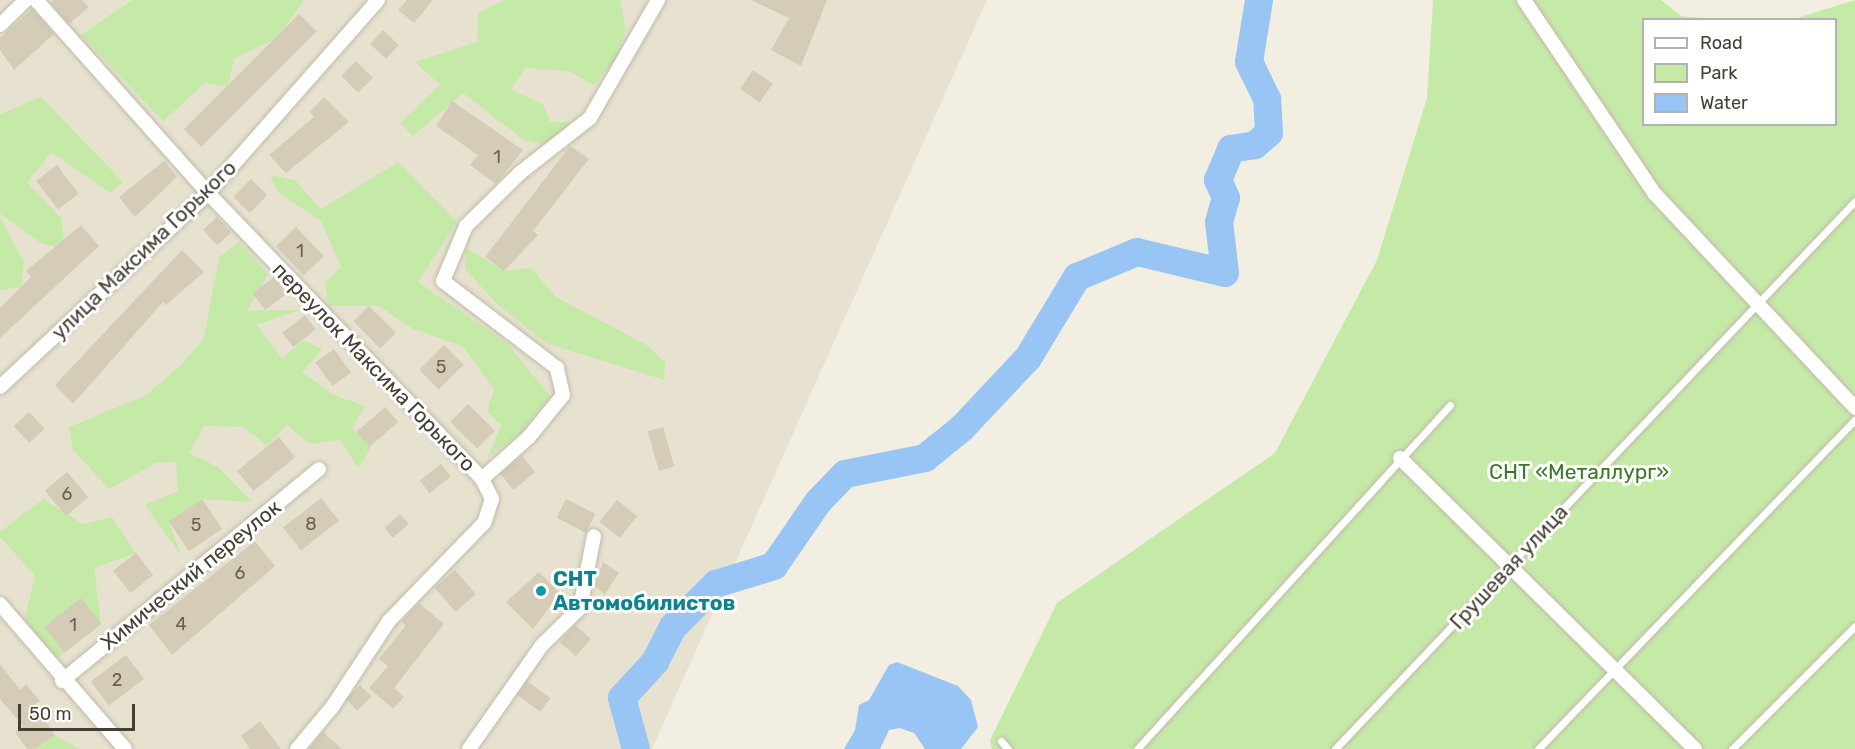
<!DOCTYPE html>
<html>
<head>
<meta charset="utf-8">
<style>
  body { margin:0 }
  #map { position:relative; width:1855px; height:749px; overflow:hidden; background:#f2efe2; font-family:Rubik,sans-serif }
  div>[style] { position:absolute }
  .residential>* { inset:0; background:#e7e2d0 }
  .green>* { inset:0; background:#c5eaa8 }
  .water>* { inset:0; background:#99c5f4 }
  .river>* { height:28px; margin:-14px; padding:0 14px; transform-origin:14px; border-radius:14px; background:#99c5f4 }
  .building>* { inset:0; background:#d4ccb7; transform-origin:0 0 }
  .roads { filter:drop-shadow(0 0 2px #c1bba7) drop-shadow(0 0 2px #c1bba7) }
  .lane>* { height:7px; margin:-3.5px; padding:0 3.5px; transform-origin:3.5px; border-radius:3.5px; background:#fff }
  .street>* { height:14px; margin:-7px; padding:0 7px; transform-origin:7px; border-radius:7px; background:#fff }
  .dots>* { width:16px; height:16px; translate:-50% -50%; box-sizing:border-box; border:3px solid #fff; border-radius:50% }
  span { translate:-50% -50%; white-space:nowrap; text-align:center; line-height:1.15; -webkit-text-stroke:6px #fff; paint-order:stroke }
  .number-label { font-size:18px; color:#686253 }
  .number-label span { -webkit-text-stroke-width:0 }
  .street-label { font-size:21px; color:#443f32 }
  .park-label { font-size:21px; color:#3a7823 }
  .culture-label { font-size:21px; color:#0d838f; font-weight:700 }
  .left { translate:0 -50%; text-align:left }
  .legend { position:absolute; left:1642px; top:18px; width:195px; height:108px; box-sizing:border-box; background:#fff; border:2px solid #b4b2ad; margin:0; padding:8px 10px; list-style:none; font-size:18px; color:#443f32 }
  .legend li { display:flex; align-items:center; gap:12px; height:30px }
  .legend b { width:30px; border:2px solid #b4b2ad }
  .scale { position:absolute; left:18px; top:704px; width:117px; height:27px; box-sizing:border-box; border:3px solid #443f32; border-top:0; padding-left:8px; font-size:18px; line-height:21px; white-space:nowrap; color:#443f32; -webkit-text-stroke:4px #fff; paint-order:stroke }
</style>
</head>
<body>
<div id="map">
  <div class="residential">
    <div style="clip-path:polygon(0 0,987px 0,652px 749px,0 749px)"></div>
  </div>
  <div class="green">
    <div style="clip-path:polygon(132px 0,304px 0,277px 38px,234px 59px,228px 87px,205px 83px,163px 121px,81px 35px)"></div>
    <div style="clip-path:polygon(504px 0,620px 0,626px 29px,616px 60px,593px 85px,569px 71px,525px 68px,511px 90px,543px 104px,550px 122px,570px 122px,553px 146px,524px 140px,463px 93px,413px 136px,400px 123px,440px 85px,415px 62px,477px 42px,478px 13px)"></div>
    <div style="clip-path:polygon(1433px 0,1661px 0,1681px 16px,1714px 19px,1644px 20px,1644px 124px,1836px 124px,1836px 20px,1794px 19px,1855px 0,1855px 749px,992px 749px,990px 740px,1057px 603px,1275px 453px,1377px 260px,1427px 98px)"></div>
    <div style="clip-path:polygon(41px 97px,123px 182px,110px 193px,51px 152px,27px 182px,61px 218px,65px 249px,41px 243px,0 214px,0 114px)"></div>
    <div style="clip-path:polygon(398px 162px,457px 222px,418px 282px,507px 343px,550px 396px,523px 431px,488px 457px,501px 425px,487px 412px,494px 389px,462px 346px,413px 329px,379px 306px,328px 306px,325px 282px,341px 267px,321px 221px,277px 192px,270px 175px,295px 180px,321px 209px)"></div>
    <div style="clip-path:polygon(0 217px,24px 263px,21px 287px,0 290px)"></div>
    <div style="clip-path:polygon(239px 242px,268px 274px,247px 311px,299px 310px,257px 325px,282px 359px,303px 340px,322px 349px,302px 372px,334px 395px,365px 406px,352px 428px,371px 447px,358px 468px,340px 440px,310px 444px,287px 425px,267px 446px,244px 427px,204px 426px,189px 453px,218px 467px,252px 502px,202px 499px,169px 521px,180px 554px,145px 505px,178px 491px,176px 462px,156px 463px,109px 489px,73px 450px,69px 427px,145px 396px,181px 365px,204px 338px,219px 257px)"></div>
    <div style="clip-path:polygon(466px 248px,504px 271px,531px 268px,556px 297px,645px 344px,665px 362px,664px 380px,546px 343px,495px 302px,465px 269px)"></div>
    <div style="clip-path:polygon(43px 499px,83px 524px,112px 517px,136px 553px,94px 568px,101px 624px,81px 598px,44px 627px,64px 653px,55px 659px,25px 619px,35px 576px,0 537px,0 532px)"></div>
    <div style="clip-path:polygon(55px 735px,79px 749px,35px 749px)"></div>
  </div>
  <div class="water">
    <div style="clip-path:polygon(897px 662px,958px 686px,971px 700px,978px 727px,961px 749px,925px 749px,914px 733px,900px 728px,889px 730px,880px 749px,844px 749px,855px 730px,859px 705px,869px 700px,889px 665px)"></div>
  </div>
  <div class="river">
    <div style="left:636px;top:749px;width:53px;rotate:-105.4deg"></div>
    <div style="left:622px;top:698px;width:49px;rotate:-47.5deg"></div>
    <div style="left:655px;top:662px;width:39px;rotate:-63deg"></div>
    <div style="left:673px;top:627px;width:61px;rotate:-45deg"></div>
    <div style="left:716px;top:584px;width:61px;rotate:-17.2deg"></div>
    <div style="left:774px;top:566px;width:78px;rotate:-55.5deg"></div>
    <div style="left:818px;top:502px;width:39px;rotate:-46deg"></div>
    <div style="left:845px;top:474px;width:82px;rotate:-11.3deg"></div>
    <div style="left:925px;top:458px;width:48px;rotate:-39deg"></div>
    <div style="left:962px;top:428px;width:96px;rotate:-46.7deg"></div>
    <div style="left:1028px;top:358px;width:95px;rotate:-58.8deg"></div>
    <div style="left:1077px;top:277px;width:65px;rotate:-22.6deg"></div>
    <div style="left:1137px;top:252px;width:90px;rotate:13.4deg"></div>
    <div style="left:1225px;top:273px;width:51px;rotate:-96.7deg"></div>
    <div style="left:1219px;top:222px;width:25px;rotate:-74deg"></div>
    <div style="left:1226px;top:198px;width:20px;rotate:-114deg"></div>
    <div style="left:1218px;top:180px;width:34px;rotate:-67deg"></div>
    <div style="left:1231px;top:149px;width:24px;rotate:-9deg"></div>
    <div style="left:1255px;top:145px;width:18px;rotate:-41deg"></div>
    <div style="left:1269px;top:133px;width:34px;rotate:-93deg"></div>
    <div style="left:1267px;top:99px;width:41px;rotate:-115.9deg"></div>
    <div style="left:1249px;top:62px;width:63px;rotate:-80.8deg"></div>
  </div>
  <div class="building">
    <div style="clip-path:polygon(54px 0,82px 0,89px 7px,69px 24px,51px 3px)"></div>
    <div style="clip-path:polygon(407px 0,433px 0,414px 23px,398px 10px)"></div>
    <div style="clip-path:polygon(751px 0,827px 0,801px 66px,771px 50px,789px 18px)"></div>
    <div style="clip-path:polygon(32px 9px,54px 34px,14px 70px,0 50px,0 38px)"></div>
    <div style="left:299px;top:14px;width:25px;height:163px;rotate:45deg"></div>
    <div style="left:383px;top:30px;width:22px;height:19px;rotate:43deg"></div>
    <div style="left:356px;top:61px;width:24px;height:21px;rotate:45deg"></div>
    <div style="left:753px;top:70px;width:24px;height:23px;rotate:35deg"></div>
    <div style="clip-path:polygon(324px 97px,349px 122px,286px 173px,269px 155px,314px 117px,310px 112px)"></div>
    <div style="clip-path:polygon(452px 101px,523px 150px,496px 184px,470px 165px,478px 155px,436px 126px)"></div>
    <div style="clip-path:polygon(570px 146px,589px 159px,533px 231px,538px 235px,504px 271px,485px 257px)"></div>
    <div style="clip-path:polygon(164px 161px,177px 177px,135px 217px,119px 197px)"></div>
    <div style="left:57px;top:165px;width:36px;height:26px;rotate:53deg"></div>
    <div style="left:251px;top:179px;width:23px;height:25px;rotate:45deg"></div>
    <div style="left:217px;top:217px;width:21px;height:19px;rotate:47deg"></div>
    <div style="clip-path:polygon(81px 225px,99px 246px,0 338px,0 308px,31px 277px,26px 271px)"></div>
    <div style="left:296px;top:227px;width:40px;height:28px;rotate:46deg"></div>
    <div style="clip-path:polygon(182px 250px,204px 272px,166px 305px,163px 302px,73px 404px,55px 385px)"></div>
    <div style="left:274px;top:277px;width:21px;height:27px;rotate:53deg"></div>
    <div style="left:369px;top:306px;width:38px;height:22px;rotate:45deg"></div>
    <div style="left:305px;top:315px;width:18px;height:29px;rotate:52deg"></div>
    <div style="left:444px;top:345px;width:28px;height:35px;rotate:45deg"></div>
    <div style="left:334px;top:349px;width:29px;height:23px;rotate:54deg"></div>
    <div style="left:468px;top:404px;width:38px;height:25px;rotate:45deg"></div>
    <div style="left:385px;top:407px;width:20px;height:38px;rotate:49deg"></div>
    <div style="left:29px;top:412px;width:23px;height:21px;rotate:47deg"></div>
    <div style="left:663px;top:427px;width:41px;height:16px;rotate:74deg"></div>
    <div style="left:279px;top:437px;width:26px;height:54px;rotate:51deg"></div>
    <div style="left:522px;top:456px;width:21px;height:28px;rotate:51deg"></div>
    <div style="left:441px;top:464px;width:16px;height:27px;rotate:52deg"></div>
    <div style="left:67px;top:472px;width:33px;height:29px;rotate:50deg"></div>
    <div style="left:321px;top:498px;width:29px;height:48px;rotate:52deg"></div>
    <div style="left:202px;top:499px;width:36px;height:40px;rotate:56deg"></div>
    <div style="left:566px;top:499px;width:33px;height:21px;rotate:27deg"></div>
    <div style="left:617px;top:500px;width:26px;height:28px;rotate:39deg"></div>
    <div style="left:400px;top:514px;width:13px;height:21px;rotate:48deg"></div>
    <div style="clip-path:polygon(255px 541px,275px 566px,172px 655px,149px 625px)"></div>
    <div style="left:136px;top:553px;width:28px;height:29px;rotate:52deg"></div>
    <div style="clip-path:polygon(603px 562px,619px 573px,605px 594px,594px 586px)"></div>
    <div style="left:455px;top:570px;width:32px;height:27px;rotate:49deg"></div>
    <div style="clip-path:polygon(539px 572px,560px 593px,533px 629px,506px 602px)"></div>
    <div style="left:81px;top:598px;width:33px;height:47px;rotate:52deg"></div>
    <div style="clip-path:polygon(419px 603px,444px 624px,394px 688px,404px 697px,393px 709px,369px 688px,388px 666px,379px 659px,406px 625px,401px 622px)"></div>
    <div style="left:575px;top:625px;width:21px;height:23px;rotate:41deg"></div>
    <div style="left:126px;top:655px;width:30px;height:44px;rotate:53deg"></div>
    <div style="clip-path:polygon(0 664px,20px 690px,26px 684px,40px 701px,34px 705px,55px 735px,35px 749px,27px 749px,15px 732px,23px 726px,0 699px)"></div>
    <div style="left:527px;top:681px;width:29px;height:17px;rotate:36deg"></div>
    <div style="left:360px;top:685px;width:16px;height:20px;rotate:45deg"></div>
    <div style="clip-path:polygon(260px 721px,281px 749px,250px 749px,241px 736px)"></div>
    <div style="clip-path:polygon(323px 732px,342px 749px,309px 749px)"></div>
  </div>
  <div class="roads">
    <div class="lane">
      <div style="left:1001px;top:741px;width:11px;rotate:49deg"></div>
      <div style="left:1137px;top:749px;width:465px;rotate:-47.7deg"></div>
      <div style="left:1335px;top:749px;width:755px;rotate:-46.5deg"></div>
      <div style="left:1538px;top:749px;width:457px;rotate:-46.1deg"></div>
      <div style="left:1732px;top:749px;width:174px;rotate:-45deg"></div>
    </div>
    <div class="street">
      <div style="left:36px;top:0;width:259px;rotate:48.3deg"></div>
      <div style="left:208px;top:193px;width:396px;rotate:46.2deg"></div>
      <div style="left:482px;top:479px;width:22px;rotate:63deg"></div>
      <div style="left:492px;top:499px;width:25px;rotate:108deg"></div>
      <div style="left:484px;top:523px;width:136px;rotate:134.1deg"></div>
      <div style="left:389px;top:621px;width:102px;rotate:123.4deg"></div>
      <div style="left:333px;top:706px;width:56px;rotate:129.9deg"></div>
      <div style="left:1524px;top:0;width:234px;rotate:56deg"></div>
      <div style="left:1655px;top:194px;width:293px;rotate:46.9deg"></div>
      <div style="left:0;top:25px;width:36px;rotate:-44deg"></div>
      <div style="left:0;top:387px;width:284px;rotate:-43deg"></div>
      <div style="left:208px;top:193px;width:257px;rotate:-48.6deg"></div>
      <div style="left:1400px;top:458px;width:414px;rotate:44.6deg"></div>
      <div style="left:482px;top:479px;width:63px;rotate:-41.8deg"></div>
      <div style="left:529px;top:437px;width:54px;rotate:-51deg"></div>
      <div style="left:563px;top:395px;width:28px;rotate:-103deg"></div>
      <div style="left:557px;top:368px;width:143px;rotate:-142.7deg"></div>
      <div style="left:443px;top:281px;width:60px;rotate:-67.3deg"></div>
      <div style="left:466px;top:226px;width:76px;rotate:-44.5deg"></div>
      <div style="left:520px;top:173px;width:89px;rotate:-38.2deg"></div>
      <div style="left:590px;top:118px;width:136px;rotate:-60deg"></div>
      <div style="left:0;top:604px;width:191px;rotate:49.2deg"></div>
      <div style="left:62px;top:681px;width:333px;rotate:-39.5deg"></div>
      <div style="left:469px;top:749px;width:127px;rotate:-54.9deg"></div>
      <div style="left:542px;top:645px;width:53px;rotate:-44.2deg"></div>
      <div style="left:580px;top:608px;width:73px;rotate:-79deg"></div>
    </div>
  </div>
  <div class="dots">
    <div style="left:541px;top:591px;background:#0f9aa8"></div>
  </div>
  <div class="number-label">
    <span style="left:497px;top:157px">1</span>
    <span style="left:300px;top:251px">1</span>
    <span style="left:441px;top:367px">5</span>
    <span style="left:67px;top:494px">6</span>
    <span style="left:311px;top:524px">8</span>
    <span style="left:196px;top:525px">5</span>
    <span style="left:240px;top:573px">6</span>
    <span style="left:181px;top:624px">4</span>
    <span style="left:73px;top:625px">1</span>
    <span style="left:117px;top:680px">2</span>
  </div>
  <div class="street-label">
    <span style="left:144px;top:250px;rotate:-44deg">улица Максима Горького</span>
    <span style="left:374px;top:367px;rotate:46deg">переулок Максима Горького</span>
    <span style="left:1509px;top:567px;rotate:-47deg">Грушевая улица</span>
    <span style="left:191px;top:575px;rotate:-39deg">Химический переулок</span>
  </div>
  <div class="park-label">
    <span style="left:1579px;top:472px">СНТ «Металлург»</span>
  </div>
  <div class="culture-label">
    <span class="left" style="left:553px;top:591px">СНТ<br>Автомобилистов</span>
  </div>
  <ul class="legend">
  <li><b style="height:8px;background:#fff"></b>Road</li>
  <li><b style="height:16px;background:#c5eaa8"></b>Park</li>
  <li><b style="height:16px;background:#99c5f4"></b>Water</li>
  </ul>
  <div class="scale">50 m</div>
</div>
</body>
</html>
